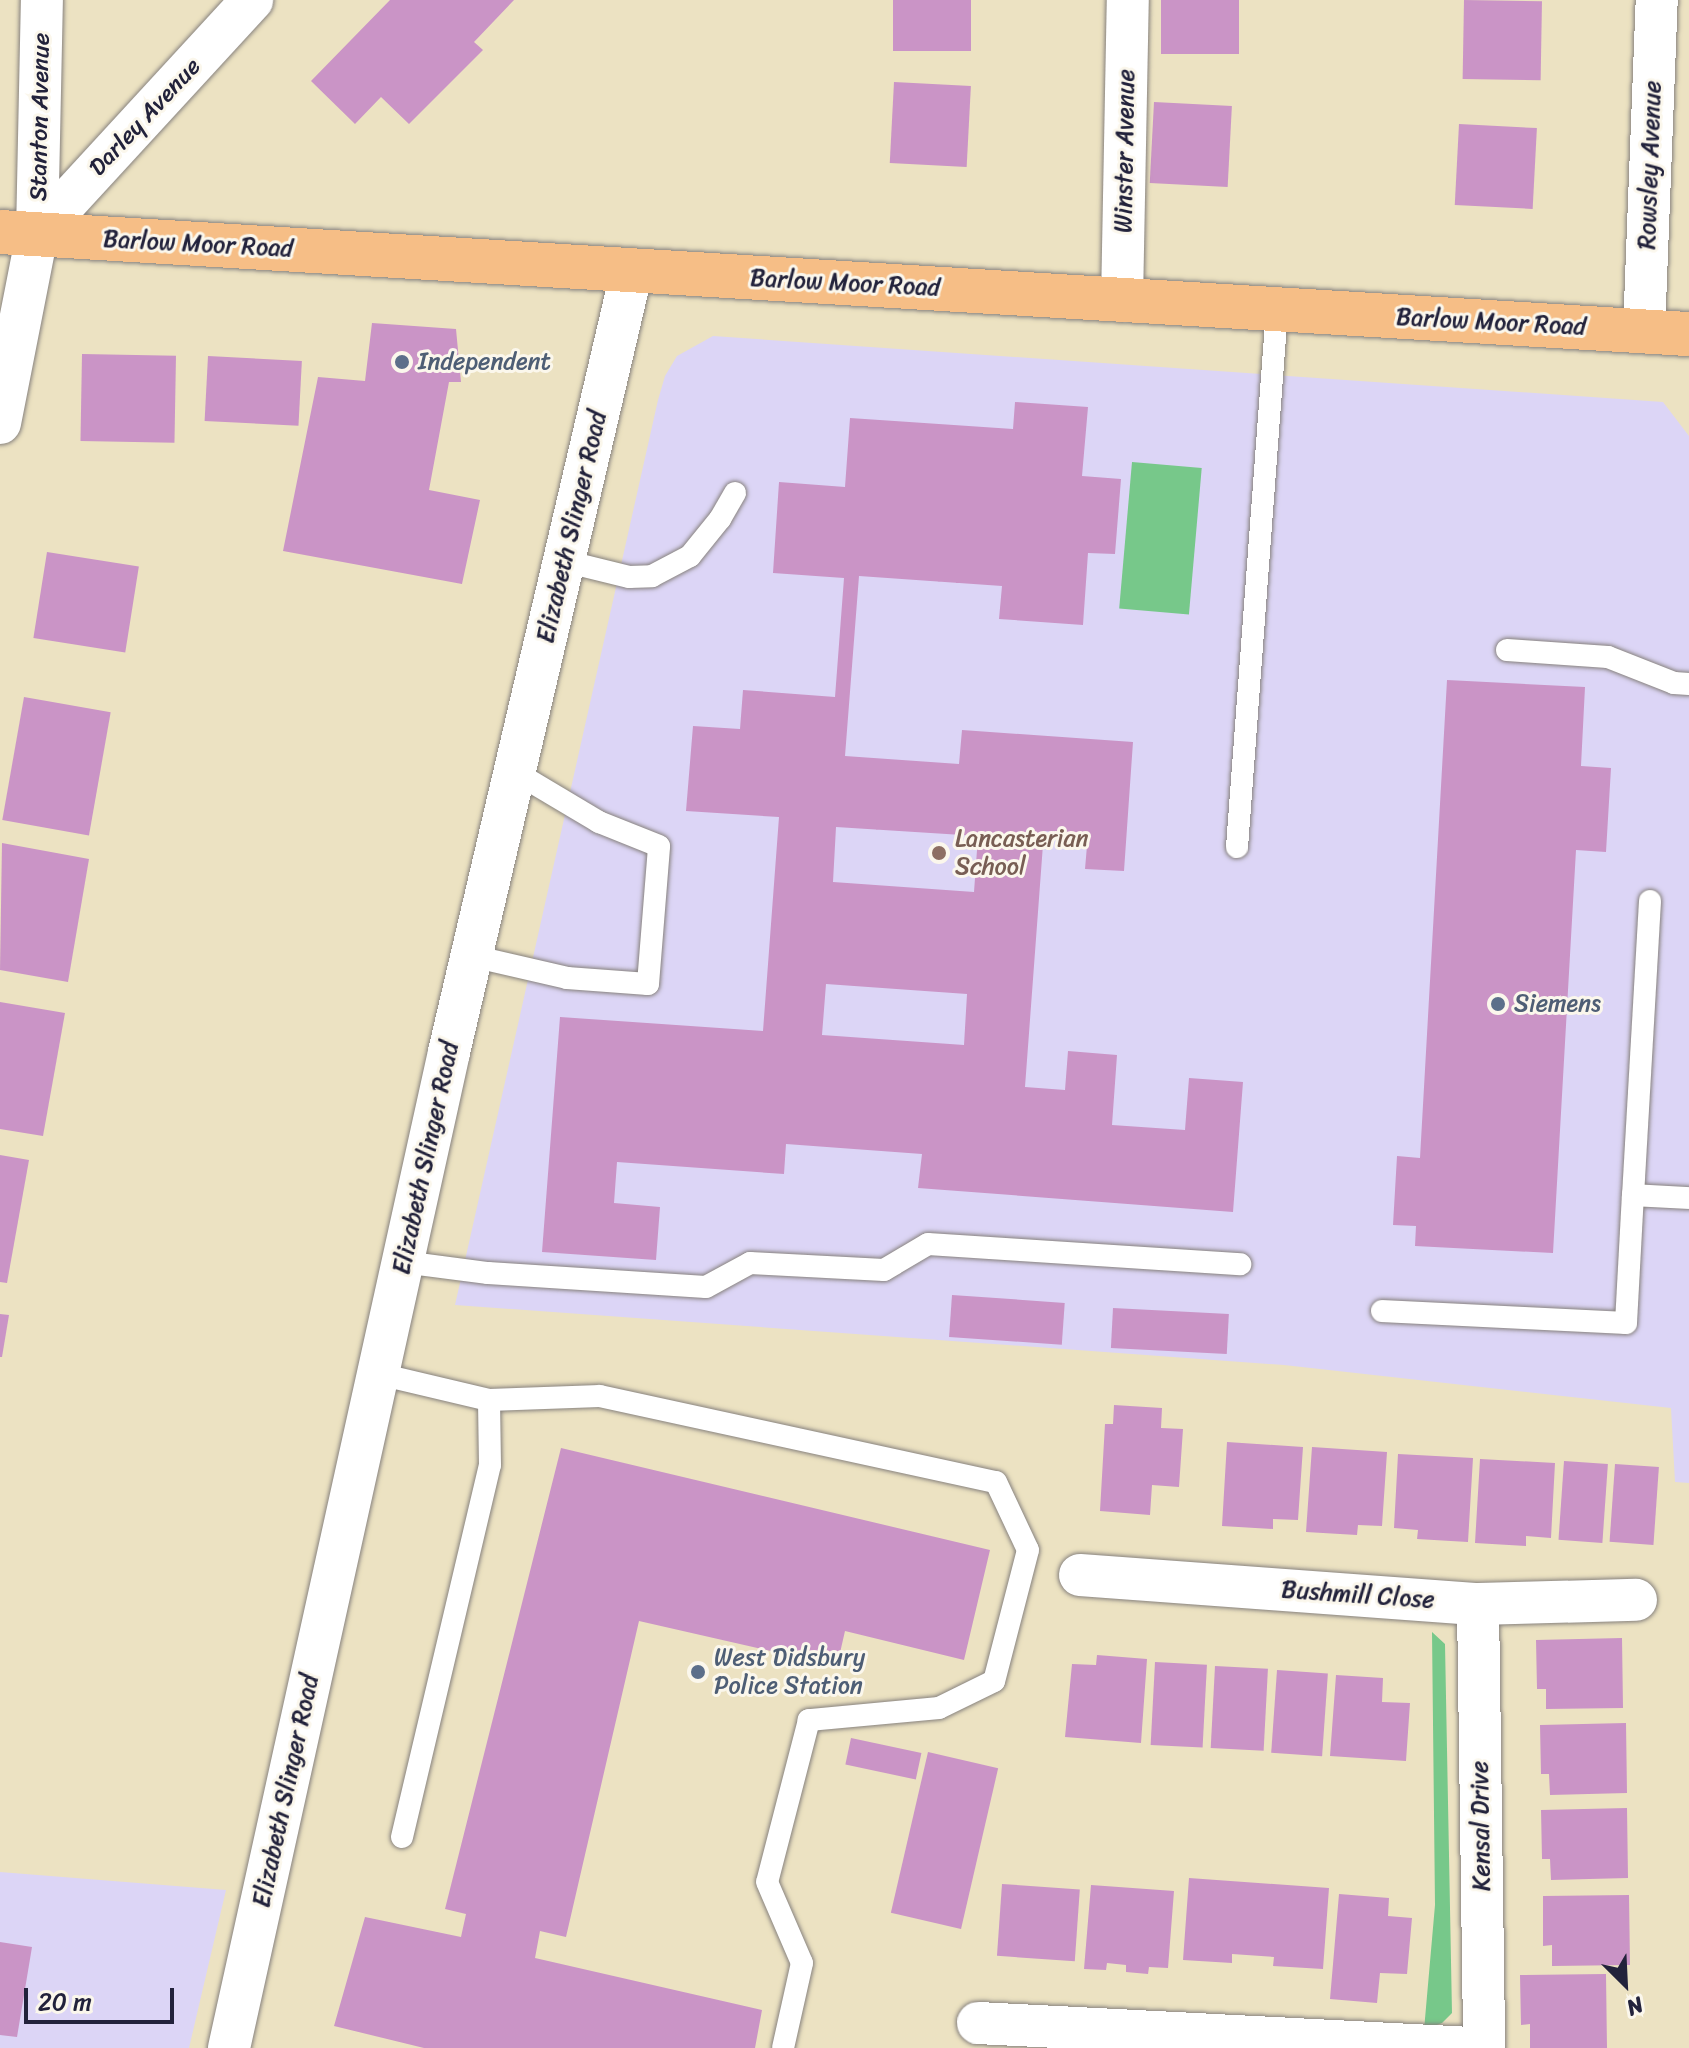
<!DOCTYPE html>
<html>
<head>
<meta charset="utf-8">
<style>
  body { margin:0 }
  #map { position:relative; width:1689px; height:2048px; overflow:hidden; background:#ece2c2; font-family:Sriracha,sans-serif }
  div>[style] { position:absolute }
  .built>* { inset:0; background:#dcd5f6 }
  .green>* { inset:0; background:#77c88a; transform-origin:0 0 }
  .building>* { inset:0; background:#ca94c6; transform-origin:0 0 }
  .roads { filter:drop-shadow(0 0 2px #87827e) drop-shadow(0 0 2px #87827e) }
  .lane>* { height:22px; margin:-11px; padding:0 11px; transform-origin:11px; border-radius:11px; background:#fff }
  .street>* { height:42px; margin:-21px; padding:0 21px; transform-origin:21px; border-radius:21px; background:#fff }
  .primary>* { height:44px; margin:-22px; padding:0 22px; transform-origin:22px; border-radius:22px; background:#f6be86 }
  .dots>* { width:22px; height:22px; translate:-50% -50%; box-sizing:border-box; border:4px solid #fbf7ec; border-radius:50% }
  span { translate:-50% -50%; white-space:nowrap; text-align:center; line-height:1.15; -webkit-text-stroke:6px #fbf7ec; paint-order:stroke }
  .street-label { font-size:24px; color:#22223b }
  .service-label { font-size:24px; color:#4e5e75 }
  .left { translate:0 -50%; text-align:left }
  .education-label { font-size:24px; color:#785e54 }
  .north { position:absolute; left:1585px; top:1944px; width:80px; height:80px; -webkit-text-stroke:6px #fbf7ec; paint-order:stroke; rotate:156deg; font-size:22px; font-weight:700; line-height:32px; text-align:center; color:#22223b }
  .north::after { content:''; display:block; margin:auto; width:28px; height:36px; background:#22223b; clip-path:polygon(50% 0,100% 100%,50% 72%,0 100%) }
  .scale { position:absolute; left:24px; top:1988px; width:150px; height:36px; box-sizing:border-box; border:4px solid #22223b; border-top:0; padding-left:10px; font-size:24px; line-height:28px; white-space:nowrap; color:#22223b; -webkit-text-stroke:6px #fbf7ec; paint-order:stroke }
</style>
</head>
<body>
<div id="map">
  <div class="built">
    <div style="clip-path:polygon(713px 336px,1663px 402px,1689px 436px,1689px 1483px,1675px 1482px,1671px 1408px,1284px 1365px,455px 1305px,658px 400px,665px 376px,677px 356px)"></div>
    <div style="clip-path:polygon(0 1872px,226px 1890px,189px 2048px,0 2048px)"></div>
  </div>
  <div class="green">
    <div style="left:1132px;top:462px;width:70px;height:147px;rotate:5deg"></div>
    <div style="clip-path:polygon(1432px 1632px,1445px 1644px,1452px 2013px,1442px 2023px,1424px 2030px,1435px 1905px)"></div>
  </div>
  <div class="building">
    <div style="clip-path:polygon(390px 0,514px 0,474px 42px,483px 50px,409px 124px,381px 97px,355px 124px,311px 81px)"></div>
    <div style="left:893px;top:0;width:78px;height:51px"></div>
    <div style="left:1161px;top:0;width:78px;height:54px"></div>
    <div style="left:1464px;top:0;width:78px;height:79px;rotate:1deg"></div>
    <div style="left:894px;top:82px;width:77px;height:81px;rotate:3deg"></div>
    <div style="left:1154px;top:102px;width:78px;height:81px;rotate:3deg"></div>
    <div style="left:1459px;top:124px;width:78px;height:81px;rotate:3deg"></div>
    <div style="clip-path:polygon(372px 323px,456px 329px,461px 382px,449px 382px,429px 490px,480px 500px,462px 584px,283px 551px,318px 377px,365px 381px)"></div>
    <div style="left:82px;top:354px;width:94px;height:87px;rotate:1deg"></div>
    <div style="left:208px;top:356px;width:94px;height:65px;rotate:3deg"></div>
    <div style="clip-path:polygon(evenodd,1015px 402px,1088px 407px,1082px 476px,1121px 479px,1115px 554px,1088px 553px,1083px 625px,999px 619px,1002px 586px,859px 576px,845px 756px,959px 764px,962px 730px,1133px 742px,1124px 871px,1085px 869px,1088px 834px,1044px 831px,1025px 1087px,1065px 1090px,1068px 1051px,1117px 1055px,1112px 1125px,1185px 1130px,1189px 1078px,1243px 1082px,1233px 1212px,918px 1188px,922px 1154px,786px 1144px,784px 1174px,617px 1162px,614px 1203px,660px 1207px,656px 1260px,542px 1252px,560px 1017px,763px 1031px,779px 817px,686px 811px,693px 726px,740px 729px,743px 690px,835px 697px,844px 578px,773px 573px,779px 482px,845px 487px,850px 418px,1013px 429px,1015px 402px,836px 827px,978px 836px,974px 892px,833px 882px,836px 827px,1015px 402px,826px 984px,967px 994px,964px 1045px,822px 1035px,826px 984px)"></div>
    <div style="left:47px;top:552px;width:93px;height:87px;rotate:9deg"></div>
    <div style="clip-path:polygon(1447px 680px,1585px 687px,1581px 766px,1611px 768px,1606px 852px,1576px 850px,1553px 1253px,1415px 1246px,1416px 1226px,1393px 1225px,1397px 1156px,1420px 1158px)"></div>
    <div style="left:24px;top:697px;width:88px;height:125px;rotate:10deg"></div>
    <div style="clip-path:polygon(2px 843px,89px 859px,68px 982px,0 970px)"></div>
    <div style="clip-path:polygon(0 1002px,65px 1013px,43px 1136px,0 1129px)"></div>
    <div style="clip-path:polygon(0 1155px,29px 1160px,7px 1283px,0 1282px)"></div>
    <div style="left:952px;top:1295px;width:113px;height:42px;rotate:4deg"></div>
    <div style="left:1113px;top:1308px;width:116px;height:40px;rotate:3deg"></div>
    <div style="clip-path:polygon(0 1314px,9px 1315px,2px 1357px,0 1357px)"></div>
    <div style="clip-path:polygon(1114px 1405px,1162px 1408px,1161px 1428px,1183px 1429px,1179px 1487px,1152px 1485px,1150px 1515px,1100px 1511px,1105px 1424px,1113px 1424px)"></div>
    <div style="clip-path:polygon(1227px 1442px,1303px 1447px,1298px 1520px,1273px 1519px,1273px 1529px,1222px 1526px)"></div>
    <div style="clip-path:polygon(1312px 1447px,1387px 1452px,1382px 1526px,1358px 1525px,1357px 1535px,1306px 1532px)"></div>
    <div style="clip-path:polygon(561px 1448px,990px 1550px,964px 1660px,845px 1631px,837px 1666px,639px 1621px,566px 1937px,540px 1931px,535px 1958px,762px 2010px,755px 2048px,424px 2048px,334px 2026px,365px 1917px,461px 1937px,466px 1914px,445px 1909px)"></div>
    <div style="clip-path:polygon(1398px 1454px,1473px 1458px,1468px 1542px,1417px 1539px,1418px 1530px,1394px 1528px)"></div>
    <div style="clip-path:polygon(1480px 1459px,1555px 1463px,1551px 1538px,1526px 1536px,1526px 1546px,1475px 1543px)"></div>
    <div style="left:1564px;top:1461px;width:44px;height:79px;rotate:4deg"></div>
    <div style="left:1615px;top:1464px;width:44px;height:78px;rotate:4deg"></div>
    <div style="clip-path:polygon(1622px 1638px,1623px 1708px,1546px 1709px,1546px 1689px,1537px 1689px,1536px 1640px)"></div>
    <div style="clip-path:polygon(1097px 1655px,1147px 1659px,1141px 1743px,1065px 1737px,1072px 1664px,1096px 1665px)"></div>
    <div style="left:1155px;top:1662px;width:52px;height:83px;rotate:3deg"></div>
    <div style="left:1215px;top:1666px;width:53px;height:82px;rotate:3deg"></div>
    <div style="left:1277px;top:1670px;width:51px;height:83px;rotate:4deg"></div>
    <div style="clip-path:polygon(1336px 1675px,1383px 1678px,1382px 1702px,1410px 1703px,1406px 1761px,1330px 1756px)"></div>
    <div style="clip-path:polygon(1626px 1723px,1627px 1793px,1550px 1795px,1549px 1774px,1541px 1774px,1540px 1725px)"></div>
    <div style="left:851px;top:1738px;width:72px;height:27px;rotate:12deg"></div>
    <div style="left:928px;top:1752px;width:72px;height:165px;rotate:13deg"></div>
    <div style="clip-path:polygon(1627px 1808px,1628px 1878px,1551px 1880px,1550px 1859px,1542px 1859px,1541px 1810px)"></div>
    <div style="clip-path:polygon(1189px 1878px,1329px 1888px,1323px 1969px,1273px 1966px,1274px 1957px,1232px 1954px,1232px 1963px,1183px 1960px)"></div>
    <div style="left:1002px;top:1884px;width:78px;height:72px;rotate:4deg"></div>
    <div style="clip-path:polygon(1091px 1885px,1174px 1891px,1168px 1968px,1149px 1967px,1148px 1974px,1126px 1972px,1126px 1965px,1107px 1963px,1106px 1970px,1084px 1969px)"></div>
    <div style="clip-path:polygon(1339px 1894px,1389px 1898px,1388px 1916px,1412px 1918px,1407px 1974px,1380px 1973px,1377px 2003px,1330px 1999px)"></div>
    <div style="clip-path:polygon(1629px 1895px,1630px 1965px,1552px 1966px,1552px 1945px,1543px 1946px,1543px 1896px)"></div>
    <div style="clip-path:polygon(0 1942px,32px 1947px,17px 2037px,0 2035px)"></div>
    <div style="clip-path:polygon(1606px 1974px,1607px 2048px,1530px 2048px,1530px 2024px,1521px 2025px,1520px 1975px)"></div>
  </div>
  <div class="roads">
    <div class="lane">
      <div style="left:564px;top:561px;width:67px;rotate:13.8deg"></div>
      <div style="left:629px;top:577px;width:23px;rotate:-2deg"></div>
      <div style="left:652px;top:576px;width:43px;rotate:-27.8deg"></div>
      <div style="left:690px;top:556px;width:48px;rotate:-51deg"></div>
      <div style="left:720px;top:519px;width:30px;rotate:-60deg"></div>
      <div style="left:1507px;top:650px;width:101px;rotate:4deg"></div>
      <div style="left:1608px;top:657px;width:71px;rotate:21.5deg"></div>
      <div style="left:1674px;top:683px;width:15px;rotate:4deg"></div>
      <div style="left:1237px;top:847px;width:538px;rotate:-85.74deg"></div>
      <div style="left:1650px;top:901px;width:294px;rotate:93.3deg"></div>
      <div style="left:1633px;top:1195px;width:56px;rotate:3.1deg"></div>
      <div style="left:472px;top:956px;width:98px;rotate:13deg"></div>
      <div style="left:567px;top:978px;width:81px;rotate:4.2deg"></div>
      <div style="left:648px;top:984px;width:138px;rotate:-85.4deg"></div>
      <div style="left:659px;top:846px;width:65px;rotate:-158.2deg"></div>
      <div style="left:599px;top:822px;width:98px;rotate:-149.2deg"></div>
      <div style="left:403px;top:1262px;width:86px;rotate:7.4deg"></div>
      <div style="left:488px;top:1273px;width:218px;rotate:3.7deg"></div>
      <div style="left:706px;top:1287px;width:50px;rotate:-28.6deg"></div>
      <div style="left:750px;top:1263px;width:134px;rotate:3deg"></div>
      <div style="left:884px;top:1270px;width:51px;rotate:-30.6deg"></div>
      <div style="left:928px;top:1244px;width:313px;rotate:3.7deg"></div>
      <div style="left:1382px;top:1311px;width:244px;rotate:2.8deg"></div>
      <div style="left:1626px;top:1323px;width:128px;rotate:-86.9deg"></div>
      <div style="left:379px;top:1374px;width:113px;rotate:13.3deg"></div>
      <div style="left:489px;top:1400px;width:111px;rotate:-2.1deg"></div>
      <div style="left:600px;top:1396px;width:405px;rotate:12.3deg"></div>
      <div style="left:996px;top:1482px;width:75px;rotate:64.8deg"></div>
      <div style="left:1028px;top:1550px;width:135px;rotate:104.5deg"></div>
      <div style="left:994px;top:1681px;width:61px;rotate:153.9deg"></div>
      <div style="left:939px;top:1708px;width:131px;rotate:174.7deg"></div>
      <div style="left:809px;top:1720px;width:167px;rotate:104.5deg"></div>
      <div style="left:767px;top:1882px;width:88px;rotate:66.6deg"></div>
      <div style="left:802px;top:1963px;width:87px;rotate:102.6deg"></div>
      <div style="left:402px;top:1837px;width:382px;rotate:-76.7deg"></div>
      <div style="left:490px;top:1465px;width:65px;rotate:-90.9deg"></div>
    </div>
    <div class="street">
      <div style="left:37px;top:234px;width:318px;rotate:-47.4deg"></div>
      <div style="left:1122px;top:301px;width:301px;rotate:-88.9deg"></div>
      <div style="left:1644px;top:331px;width:331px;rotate:-87.8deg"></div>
      <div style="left:0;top:423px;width:193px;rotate:-78.9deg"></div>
      <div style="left:37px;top:234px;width:234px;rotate:-88.8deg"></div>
      <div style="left:1080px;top:1575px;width:399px;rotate:4.2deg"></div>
      <div style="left:1478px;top:1604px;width:158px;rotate:-1.5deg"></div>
      <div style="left:1478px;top:1604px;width:444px;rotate:89.2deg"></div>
      <div style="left:978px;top:2023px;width:491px;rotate:2.9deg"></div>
      <div style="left:229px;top:2048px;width:1020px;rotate:-77.54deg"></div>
      <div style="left:449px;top:1052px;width:803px;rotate:-76.83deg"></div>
    </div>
    <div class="primary">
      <div style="left:0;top:232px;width:1692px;rotate:3.46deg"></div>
    </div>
  </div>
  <div class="dots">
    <div style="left:402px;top:362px;background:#5c6f8a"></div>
    <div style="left:939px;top:853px;background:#8d6e63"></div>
    <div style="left:1498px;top:1004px;background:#5c6f8a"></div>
    <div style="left:698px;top:1672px;background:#5c6f8a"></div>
  </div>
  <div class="street-label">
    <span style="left:40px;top:117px;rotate:-89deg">Stanton Avenue</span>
    <span style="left:145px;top:117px;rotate:-47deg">Darley Avenue</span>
    <span style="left:1125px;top:151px;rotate:-89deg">Winster Avenue</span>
    <span style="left:1650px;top:165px;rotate:-88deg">Rowsley Avenue</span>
    <span style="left:198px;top:244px;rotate:3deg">Barlow Moor Road</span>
    <span style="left:845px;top:283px;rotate:3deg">Barlow Moor Road</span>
    <span style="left:1491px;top:322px;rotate:3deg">Barlow Moor Road</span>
    <span style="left:572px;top:527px;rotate:-77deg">Elizabeth Slinger Road</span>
    <span style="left:426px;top:1158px;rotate:-78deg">Elizabeth Slinger Road</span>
    <span style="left:1358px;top:1595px;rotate:4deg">Bushmill Close</span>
    <span style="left:286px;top:1791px;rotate:-78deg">Elizabeth Slinger Road</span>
    <span style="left:1481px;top:1826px;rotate:-91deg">Kensal Drive</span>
  </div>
  <div class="service-label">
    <span class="left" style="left:418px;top:362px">Independent</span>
    <span class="left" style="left:1514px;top:1004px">Siemens</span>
    <span class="left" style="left:714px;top:1672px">West Didsbury<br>Police Station</span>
  </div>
  <div class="education-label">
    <span class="left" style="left:955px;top:853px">Lancasterian<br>School</span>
  </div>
  <div class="north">N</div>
  <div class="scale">20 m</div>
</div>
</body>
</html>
